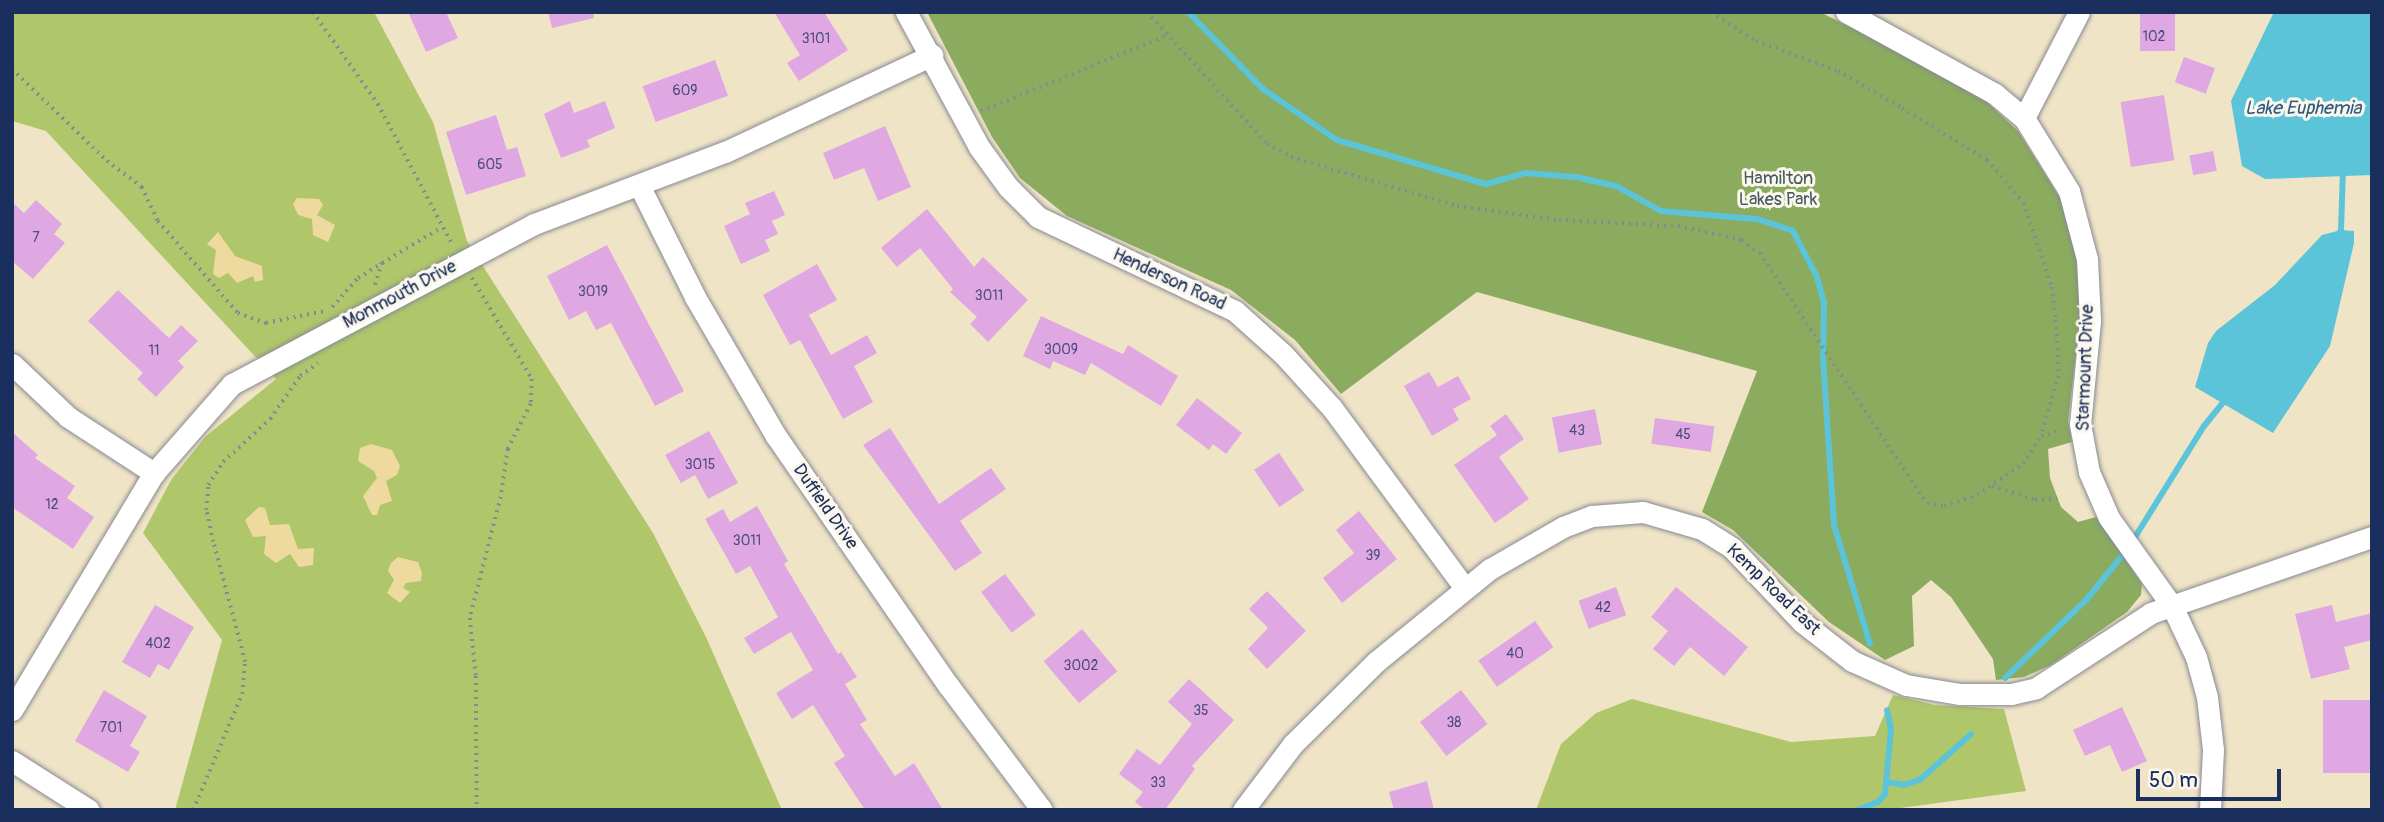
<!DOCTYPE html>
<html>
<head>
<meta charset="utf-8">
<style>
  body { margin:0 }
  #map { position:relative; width:2384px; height:822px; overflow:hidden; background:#f0e4c7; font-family:Pangolin,sans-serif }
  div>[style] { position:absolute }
  .green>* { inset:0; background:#afc66b }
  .forest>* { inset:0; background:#8bab5f }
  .sand>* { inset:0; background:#eeda9e }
  .water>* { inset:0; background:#5cc4d9 }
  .stream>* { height:6px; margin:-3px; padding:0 3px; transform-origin:3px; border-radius:3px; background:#5cc4d9 }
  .building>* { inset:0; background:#dfa8e2; transform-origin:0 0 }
  .path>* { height:3.5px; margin-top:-1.75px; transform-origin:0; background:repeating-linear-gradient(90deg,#868a92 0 2px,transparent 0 7px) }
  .roads { filter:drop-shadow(0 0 2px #868a92) drop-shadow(0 0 2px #868a92) }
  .street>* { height:21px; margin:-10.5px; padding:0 10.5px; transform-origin:10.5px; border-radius:10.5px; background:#fff }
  span { translate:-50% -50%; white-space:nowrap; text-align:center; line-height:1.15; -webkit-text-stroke:6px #fbf7ec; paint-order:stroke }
  .number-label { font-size:14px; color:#4c4d7f }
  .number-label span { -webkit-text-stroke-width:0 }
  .park-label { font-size:18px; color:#475c62 }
  .street-label { font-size:18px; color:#1b2f5e }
  .water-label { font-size:19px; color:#2e5c83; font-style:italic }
  .frame { position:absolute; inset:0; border:14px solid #1b2f5e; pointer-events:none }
  .scale { position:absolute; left:2136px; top:769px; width:145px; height:32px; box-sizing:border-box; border:4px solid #1b2f5e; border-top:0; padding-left:9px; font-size:21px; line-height:24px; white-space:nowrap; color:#1b2f5e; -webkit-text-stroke:5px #fbf7ec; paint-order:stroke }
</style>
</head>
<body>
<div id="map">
  <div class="green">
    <div style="clip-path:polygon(12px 12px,374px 12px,433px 122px,467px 241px,653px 533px,706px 637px,782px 810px,175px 810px,222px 640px,143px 533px,171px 480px,205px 437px,276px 379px,46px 131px,12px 121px)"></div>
    <div style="clip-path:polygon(1893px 695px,1935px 705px,2004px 709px,2026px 791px,1886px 810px,1536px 810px,1561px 744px,1596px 713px,1632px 699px,1791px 742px,1875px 736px)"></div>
  </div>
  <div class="forest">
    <div style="clip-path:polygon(927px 12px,1820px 12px,1935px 70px,1987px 102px,2018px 131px,2060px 198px,2078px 264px,2080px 319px,2068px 421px,2072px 442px,2048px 449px,2050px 478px,2061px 507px,2078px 522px,2096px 517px,2142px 584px,2141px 595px,2127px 612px,2051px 665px,2024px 677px,1996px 680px,1993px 659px,1951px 597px,1931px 580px,1912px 596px,1914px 646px,1885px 660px,1829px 622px,1733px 530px,1702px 512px,1757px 371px,1477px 292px,1341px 394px,1295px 340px,1231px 290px,1067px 216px,1020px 178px,992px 137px)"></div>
  </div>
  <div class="sand">
    <div style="clip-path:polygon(297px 198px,319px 199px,323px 205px,317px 215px,335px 225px,328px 242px,313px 235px,312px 219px,298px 215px,293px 204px)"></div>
    <div style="clip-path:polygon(218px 232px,235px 256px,262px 266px,263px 280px,255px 282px,253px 276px,237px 283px,228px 273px,219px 278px,213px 274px,216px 250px,207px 244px)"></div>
    <div style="clip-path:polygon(371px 444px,392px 450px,400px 466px,397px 475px,386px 481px,392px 501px,380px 505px,377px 515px,372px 515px,363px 496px,377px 478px,374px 471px,358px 461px,360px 448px)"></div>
    <div style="clip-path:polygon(259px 507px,265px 508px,270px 525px,289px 524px,298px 549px,314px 548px,313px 565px,299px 567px,290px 554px,276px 563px,264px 554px,266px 536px,253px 537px,245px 520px)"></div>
    <div style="clip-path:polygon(398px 557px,418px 562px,422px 573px,421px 581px,406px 583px,403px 588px,410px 592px,400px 603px,387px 593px,394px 580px,388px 571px,391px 563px)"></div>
  </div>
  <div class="water">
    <div style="clip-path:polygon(2274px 12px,2372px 12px,2372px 175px,2265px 179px,2242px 166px,2231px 101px)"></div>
    <div style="clip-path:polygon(2341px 230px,2354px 231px,2354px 243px,2330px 346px,2273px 433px,2195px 387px,2208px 343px,2216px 331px,2275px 285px,2322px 235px)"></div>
  </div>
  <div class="stream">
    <div style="left:1188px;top:12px;width:107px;rotate:45.8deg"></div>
    <div style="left:1263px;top:89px;width:90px;rotate:34.6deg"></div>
    <div style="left:1337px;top:140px;width:155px;rotate:16.5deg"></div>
    <div style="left:1486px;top:184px;width:41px;rotate:-15.4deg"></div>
    <div style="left:1526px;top:173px;width:50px;rotate:4.6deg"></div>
    <div style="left:1576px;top:177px;width:41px;rotate:12.7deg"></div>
    <div style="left:1616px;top:186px;width:51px;rotate:29.1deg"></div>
    <div style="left:1661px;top:211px;width:96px;rotate:4.8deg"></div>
    <div style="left:1757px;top:219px;width:38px;rotate:18deg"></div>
    <div style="left:1793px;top:231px;width:52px;rotate:62.4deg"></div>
    <div style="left:1817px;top:277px;width:28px;rotate:75deg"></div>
    <div style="left:1824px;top:304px;width:55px;rotate:91deg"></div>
    <div style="left:1823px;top:359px;width:166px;rotate:86.2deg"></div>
    <div style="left:1834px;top:525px;width:124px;rotate:73.2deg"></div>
    <div style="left:2337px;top:237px;width:8px;rotate:-60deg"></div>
    <div style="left:2341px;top:230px;width:61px;rotate:-88.1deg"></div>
    <div style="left:2132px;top:542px;width:137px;rotate:-58.2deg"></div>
    <div style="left:2204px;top:426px;width:35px;rotate:-51deg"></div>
    <div style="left:2005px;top:678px;width:112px;rotate:-43.9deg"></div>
    <div style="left:2086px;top:600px;width:63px;rotate:-50.8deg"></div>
    <div style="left:1886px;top:782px;width:18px;rotate:9deg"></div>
    <div style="left:1904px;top:785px;width:18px;rotate:-19deg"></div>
    <div style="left:1921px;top:779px;width:67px;rotate:-42deg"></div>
    <div style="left:1857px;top:810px;width:22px;rotate:-21deg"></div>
    <div style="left:1878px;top:802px;width:11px;rotate:-49deg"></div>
    <div style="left:1885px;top:794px;width:65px;rotate:-84.7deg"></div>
    <div style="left:1891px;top:729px;width:19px;rotate:-102deg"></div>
  </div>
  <div class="building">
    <div style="clip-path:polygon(408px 12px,446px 12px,458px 38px,426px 52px)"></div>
    <div style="clip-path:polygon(548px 12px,593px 12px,594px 18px,552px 28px)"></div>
    <div style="clip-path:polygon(774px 12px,824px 12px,848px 50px,799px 81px,787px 63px,800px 55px)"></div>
    <div style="left:2140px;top:12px;width:35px;height:39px"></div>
    <div style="left:2184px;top:57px;width:33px;height:27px;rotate:20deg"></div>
    <div style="left:715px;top:60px;width:38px;height:77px;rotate:70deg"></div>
    <div style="left:2164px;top:95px;width:66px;height:44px;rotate:81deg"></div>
    <div style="clip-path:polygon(570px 101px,574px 113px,605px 101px,615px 128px,587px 140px,590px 147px,561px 158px,544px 114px)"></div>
    <div style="clip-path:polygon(496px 115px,507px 150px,517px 147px,526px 176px,466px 195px,446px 132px)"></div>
    <div style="clip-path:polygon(885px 126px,911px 187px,878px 201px,864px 168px,834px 180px,823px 153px)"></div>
    <div style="left:2213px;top:151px;width:20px;height:24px;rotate:79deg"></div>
    <div style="clip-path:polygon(774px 191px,785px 215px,772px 221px,778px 234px,765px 240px,770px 251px,741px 264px,724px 226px,750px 214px,745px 203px)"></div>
    <div style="clip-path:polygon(36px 200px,62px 224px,54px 234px,65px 243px,33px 279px,12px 261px,12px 202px,24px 213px)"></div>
    <div style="clip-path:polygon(927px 209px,974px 267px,983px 257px,1028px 300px,988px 342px,970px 324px,977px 317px,950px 292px,953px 289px,920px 248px,897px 267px,881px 248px)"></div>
    <div style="clip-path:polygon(607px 245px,684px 391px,655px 406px,611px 323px,596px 330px,586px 311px,569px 320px,547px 276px)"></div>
    <div style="clip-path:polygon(817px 264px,837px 300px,809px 315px,831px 355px,867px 335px,877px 353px,854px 366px,873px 402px,843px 419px,800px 340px,790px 345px,763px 295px)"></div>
    <div style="clip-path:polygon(118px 290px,169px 338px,181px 325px,198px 341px,178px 361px,184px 367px,156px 397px,137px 379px,143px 373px,88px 321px)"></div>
    <div style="clip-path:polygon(1041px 316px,1123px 354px,1128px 345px,1178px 376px,1161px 406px,1091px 363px,1085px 375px,1053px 361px,1050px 369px,1023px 356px)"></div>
    <div style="clip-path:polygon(1429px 372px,1438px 387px,1458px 376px,1471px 399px,1453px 409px,1459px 420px,1432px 436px,1404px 386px)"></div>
    <div style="clip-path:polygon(1197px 398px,1242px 433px,1226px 454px,1213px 444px,1209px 450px,1176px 425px)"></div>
    <div style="left:1595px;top:409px;width:36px;height:44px;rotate:79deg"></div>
    <div style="clip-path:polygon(1506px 414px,1524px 439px,1499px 457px,1529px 499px,1495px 523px,1454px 465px,1497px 435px,1490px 426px)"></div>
    <div style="left:1655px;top:418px;width:60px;height:26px;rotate:8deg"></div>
    <div style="clip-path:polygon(890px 428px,939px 504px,991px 468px,1006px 489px,960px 521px,982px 553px,955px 571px,863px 445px)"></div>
    <div style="clip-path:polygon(709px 431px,738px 483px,708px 499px,695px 475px,681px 483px,665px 455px)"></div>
    <div style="clip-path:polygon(12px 432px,38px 455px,35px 458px,75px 486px,67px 498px,94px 517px,73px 549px,12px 507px)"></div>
    <div style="left:1279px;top:453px;width:45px;height:30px;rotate:56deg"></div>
    <div style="clip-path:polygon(757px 506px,788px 561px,784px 564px,838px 654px,841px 652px,857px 677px,845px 684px,867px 720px,860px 724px,895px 776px,914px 763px,943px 810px,865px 810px,834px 763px,845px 756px,813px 705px,792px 719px,776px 693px,813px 670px,791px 632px,754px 654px,744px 638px,778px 617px,750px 566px,736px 574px,705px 519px,723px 509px,730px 522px)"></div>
    <div style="clip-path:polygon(1359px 511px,1397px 559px,1342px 603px,1323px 578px,1354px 553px,1336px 530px)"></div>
    <div style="left:1005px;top:574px;width:51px;height:30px;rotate:53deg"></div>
    <div style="left:1616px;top:587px;width:30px;height:40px;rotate:70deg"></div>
    <div style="clip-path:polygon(1676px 587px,1748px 647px,1724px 676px,1690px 647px,1674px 666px,1653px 649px,1668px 631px,1651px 617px)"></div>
    <div style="clip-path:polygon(1267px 591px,1306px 631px,1267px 669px,1248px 649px,1268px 628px,1249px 609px)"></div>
    <div style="clip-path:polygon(155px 605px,194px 627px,169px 670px,158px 664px,150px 678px,122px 662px)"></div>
    <div style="clip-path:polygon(2332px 605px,2336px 622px,2372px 613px,2372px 640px,2344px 647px,2350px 669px,2311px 679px,2295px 614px)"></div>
    <div style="left:1535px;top:621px;width:32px;height:69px;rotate:55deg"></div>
    <div style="left:1082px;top:629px;width:55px;height:50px;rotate:50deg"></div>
    <div style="clip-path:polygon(1189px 679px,1234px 720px,1192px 766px,1195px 769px,1165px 810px,1145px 810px,1135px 802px,1143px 792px,1119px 774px,1137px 749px,1160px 765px,1192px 724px,1168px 702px)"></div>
    <div style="clip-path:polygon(104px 690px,147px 716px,130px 746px,140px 752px,128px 772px,75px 741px)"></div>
    <div style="left:1461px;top:690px;width:43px;height:52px;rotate:52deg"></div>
    <div style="left:2372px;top:700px;width:73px;height:49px;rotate:90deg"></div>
    <div style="clip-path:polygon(2122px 707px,2147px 761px,2122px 772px,2110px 745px,2085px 756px,2073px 730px)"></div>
    <div style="clip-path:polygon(1427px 781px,1434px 810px,1394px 810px,1389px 792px)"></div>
  </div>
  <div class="path">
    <div style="left:313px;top:12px;width:113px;rotate:54.8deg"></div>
    <div style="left:378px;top:104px;width:158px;rotate:62.1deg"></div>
    <div style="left:1147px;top:12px;width:178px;rotate:47.7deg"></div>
    <div style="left:1267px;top:144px;width:27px;rotate:28deg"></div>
    <div style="left:1291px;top:157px;width:173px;rotate:16.4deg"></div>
    <div style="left:1457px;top:206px;width:103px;rotate:7.8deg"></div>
    <div style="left:1559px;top:220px;width:119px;rotate:2.9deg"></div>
    <div style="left:1678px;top:226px;width:66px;rotate:12.3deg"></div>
    <div style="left:1742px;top:240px;width:22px;rotate:36deg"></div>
    <div style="left:1760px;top:253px;width:301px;rotate:56.3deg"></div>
    <div style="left:1927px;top:503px;width:17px;rotate:10deg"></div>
    <div style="left:1944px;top:506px;width:35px;rotate:-18deg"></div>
    <div style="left:1977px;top:495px;width:55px;rotate:-34deg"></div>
    <div style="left:2023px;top:464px;width:33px;rotate:-57deg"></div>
    <div style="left:2041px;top:436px;width:21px;rotate:-17deg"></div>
    <div style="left:1711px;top:12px;width:54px;rotate:32.8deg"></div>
    <div style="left:1756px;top:41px;width:87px;rotate:20.1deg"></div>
    <div style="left:1838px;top:71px;width:74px;rotate:30deg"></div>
    <div style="left:1902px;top:108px;width:100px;rotate:31.5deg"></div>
    <div style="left:1987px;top:160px;width:57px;rotate:49.3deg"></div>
    <div style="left:2024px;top:203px;width:89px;rotate:71.6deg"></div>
    <div style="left:2052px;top:287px;width:33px;rotate:83deg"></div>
    <div style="left:2056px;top:320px;width:56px;rotate:86.9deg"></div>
    <div style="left:2059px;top:376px;width:63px;rotate:106.7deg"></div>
    <div style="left:12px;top:69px;width:132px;rotate:44.1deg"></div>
    <div style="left:107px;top:161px;width:44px;rotate:36.6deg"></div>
    <div style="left:142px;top:187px;width:38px;rotate:65deg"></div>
    <div style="left:158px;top:221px;width:122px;rotate:49deg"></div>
    <div style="left:238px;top:313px;width:30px;rotate:20deg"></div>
    <div style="left:266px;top:323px;width:60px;rotate:-11.5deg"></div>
    <div style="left:981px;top:111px;width:202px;rotate:-22.1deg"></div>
    <div style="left:382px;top:263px;width:70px;rotate:-31deg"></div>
    <div style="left:472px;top:278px;width:117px;rotate:59.3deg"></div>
    <div style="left:532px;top:379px;width:25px;rotate:92deg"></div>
    <div style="left:531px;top:404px;width:51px;rotate:117.1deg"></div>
    <div style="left:508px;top:449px;width:49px;rotate:98.3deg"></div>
    <div style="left:501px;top:497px;width:125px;rotate:104.4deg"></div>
    <div style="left:470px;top:618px;width:58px;rotate:84.1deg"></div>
    <div style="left:476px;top:676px;width:134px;rotate:89.6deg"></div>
    <div style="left:332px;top:307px;width:39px;rotate:-48deg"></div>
    <div style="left:358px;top:278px;width:28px;rotate:-32deg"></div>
    <div style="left:382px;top:263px;width:24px;rotate:107deg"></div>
    <div style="left:1992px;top:486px;width:45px;rotate:18deg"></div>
    <div style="left:2035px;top:500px;width:22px;rotate:-5deg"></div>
    <div style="left:193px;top:810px;width:126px;rotate:-67.1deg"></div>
    <div style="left:242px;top:694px;width:32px;rotate:-85deg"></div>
    <div style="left:245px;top:662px;width:124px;rotate:-104.9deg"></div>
    <div style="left:213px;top:542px;width:33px;rotate:-102deg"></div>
    <div style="left:206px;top:510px;width:25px;rotate:-85deg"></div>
    <div style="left:208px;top:485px;width:27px;rotate:-57deg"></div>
    <div style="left:223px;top:462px;width:64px;rotate:-42.5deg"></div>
    <div style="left:270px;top:419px;width:52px;rotate:-55.1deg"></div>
    <div style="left:300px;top:376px;width:22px;rotate:-36deg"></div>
  </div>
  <div class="roads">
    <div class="street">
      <div style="left:906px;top:12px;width:153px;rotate:61.6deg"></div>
      <div style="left:979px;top:147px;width:49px;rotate:54.1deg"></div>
      <div style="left:1008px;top:187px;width:42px;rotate:45deg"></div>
      <div style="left:1038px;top:217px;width:218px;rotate:25.5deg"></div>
      <div style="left:1235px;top:311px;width:64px;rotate:41.9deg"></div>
      <div style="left:1283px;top:354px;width:73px;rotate:47.8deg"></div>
      <div style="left:1332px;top:408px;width:222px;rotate:53.6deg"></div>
      <div style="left:1846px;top:12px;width:170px;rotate:28.8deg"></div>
      <div style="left:1995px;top:94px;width:38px;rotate:40deg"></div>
      <div style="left:2024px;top:118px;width:86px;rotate:58.3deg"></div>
      <div style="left:2069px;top:191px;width:70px;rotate:75.2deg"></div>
      <div style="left:2087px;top:259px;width:62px;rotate:87.2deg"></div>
      <div style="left:2090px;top:321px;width:103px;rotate:95.5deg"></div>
      <div style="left:2080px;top:424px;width:49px;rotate:79.4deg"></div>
      <div style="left:2089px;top:472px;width:50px;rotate:66.5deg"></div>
      <div style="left:2109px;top:518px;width:108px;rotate:54.4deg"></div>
      <div style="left:2172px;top:606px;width:56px;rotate:64.8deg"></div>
      <div style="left:2196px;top:657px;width:41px;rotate:74.6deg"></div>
      <div style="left:2207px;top:697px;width:53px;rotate:83.5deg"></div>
      <div style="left:2213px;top:750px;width:60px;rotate:92.9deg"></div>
      <div style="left:2024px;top:118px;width:119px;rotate:-62.6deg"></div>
      <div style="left:639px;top:185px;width:125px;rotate:63.4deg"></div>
      <div style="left:695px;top:297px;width:161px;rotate:59.8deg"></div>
      <div style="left:776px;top:436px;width:303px;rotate:55.4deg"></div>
      <div style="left:948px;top:685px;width:156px;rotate:53.1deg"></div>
      <div style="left:12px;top:364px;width:77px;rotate:43.4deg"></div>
      <div style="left:68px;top:417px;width:103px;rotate:33.1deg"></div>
      <div style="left:12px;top:710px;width:276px;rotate:-59.1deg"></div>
      <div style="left:154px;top:473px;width:118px;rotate:-48.8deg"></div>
      <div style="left:232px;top:384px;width:342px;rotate:-27.9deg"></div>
      <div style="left:534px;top:224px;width:204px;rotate:-20.7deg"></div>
      <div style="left:725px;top:152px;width:229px;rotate:-25.1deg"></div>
      <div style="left:12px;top:761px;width:91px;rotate:32.5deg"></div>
      <div style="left:1243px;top:810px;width:83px;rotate:-52.9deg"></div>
      <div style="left:1293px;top:744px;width:118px;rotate:-44.7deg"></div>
      <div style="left:1377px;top:661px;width:146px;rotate:-39.2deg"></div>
      <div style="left:1490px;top:569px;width:84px;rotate:-29.9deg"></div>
      <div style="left:1563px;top:527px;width:31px;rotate:-21deg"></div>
      <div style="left:1592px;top:516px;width:51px;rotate:-4.5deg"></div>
      <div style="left:1643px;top:512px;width:61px;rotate:16.1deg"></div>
      <div style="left:1702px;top:529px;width:36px;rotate:32deg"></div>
      <div style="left:1732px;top:548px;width:102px;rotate:46.6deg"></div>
      <div style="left:1802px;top:622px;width:63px;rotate:38deg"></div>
      <div style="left:1852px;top:661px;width:59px;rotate:24deg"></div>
      <div style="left:1906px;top:685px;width:55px;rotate:9.5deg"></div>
      <div style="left:1960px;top:694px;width:51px"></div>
      <div style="left:2011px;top:694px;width:26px;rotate:-13deg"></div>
      <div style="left:2036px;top:688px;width:137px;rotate:-33.1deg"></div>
      <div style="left:2151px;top:613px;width:234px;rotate:-19deg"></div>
    </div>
  </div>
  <div class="number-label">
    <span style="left:2154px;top:37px">102</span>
    <span style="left:816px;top:39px">3101</span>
    <span style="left:685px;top:91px">609</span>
    <span style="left:490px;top:165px">605</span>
    <span style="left:36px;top:238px">7</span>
    <span style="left:593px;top:292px">3019</span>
    <span style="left:989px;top:296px">3011</span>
    <span style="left:1061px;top:350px">3009</span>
    <span style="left:154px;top:351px">11</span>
    <span style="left:1577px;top:431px">43</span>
    <span style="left:1683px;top:435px">45</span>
    <span style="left:700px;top:465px">3015</span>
    <span style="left:52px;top:505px">12</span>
    <span style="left:747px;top:541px">3011</span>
    <span style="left:1373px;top:556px">39</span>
    <span style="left:1603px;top:608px">42</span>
    <span style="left:158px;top:644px">402</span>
    <span style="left:1515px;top:654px">40</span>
    <span style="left:1081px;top:666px">3002</span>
    <span style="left:1201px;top:711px">35</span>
    <span style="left:1454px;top:723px">38</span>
    <span style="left:111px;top:728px">701</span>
    <span style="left:1158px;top:783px">33</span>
  </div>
  <div class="park-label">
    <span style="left:1778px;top:190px">Hamilton<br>Lakes Park</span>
  </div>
  <div class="street-label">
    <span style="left:1169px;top:280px;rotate:25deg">Henderson Road</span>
    <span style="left:400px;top:295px;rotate:-28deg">Monmouth Drive</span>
    <span style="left:2086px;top:368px;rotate:-88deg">Starmount Drive</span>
    <span style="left:825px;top:507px;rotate:55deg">Duffield Drive</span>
    <span style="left:1773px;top:590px;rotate:44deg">Kemp Road East</span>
  </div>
  <div class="water-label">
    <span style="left:2303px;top:109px">Lake Euphemia</span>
  </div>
  <div class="frame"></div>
  <div class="scale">50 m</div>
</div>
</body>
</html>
